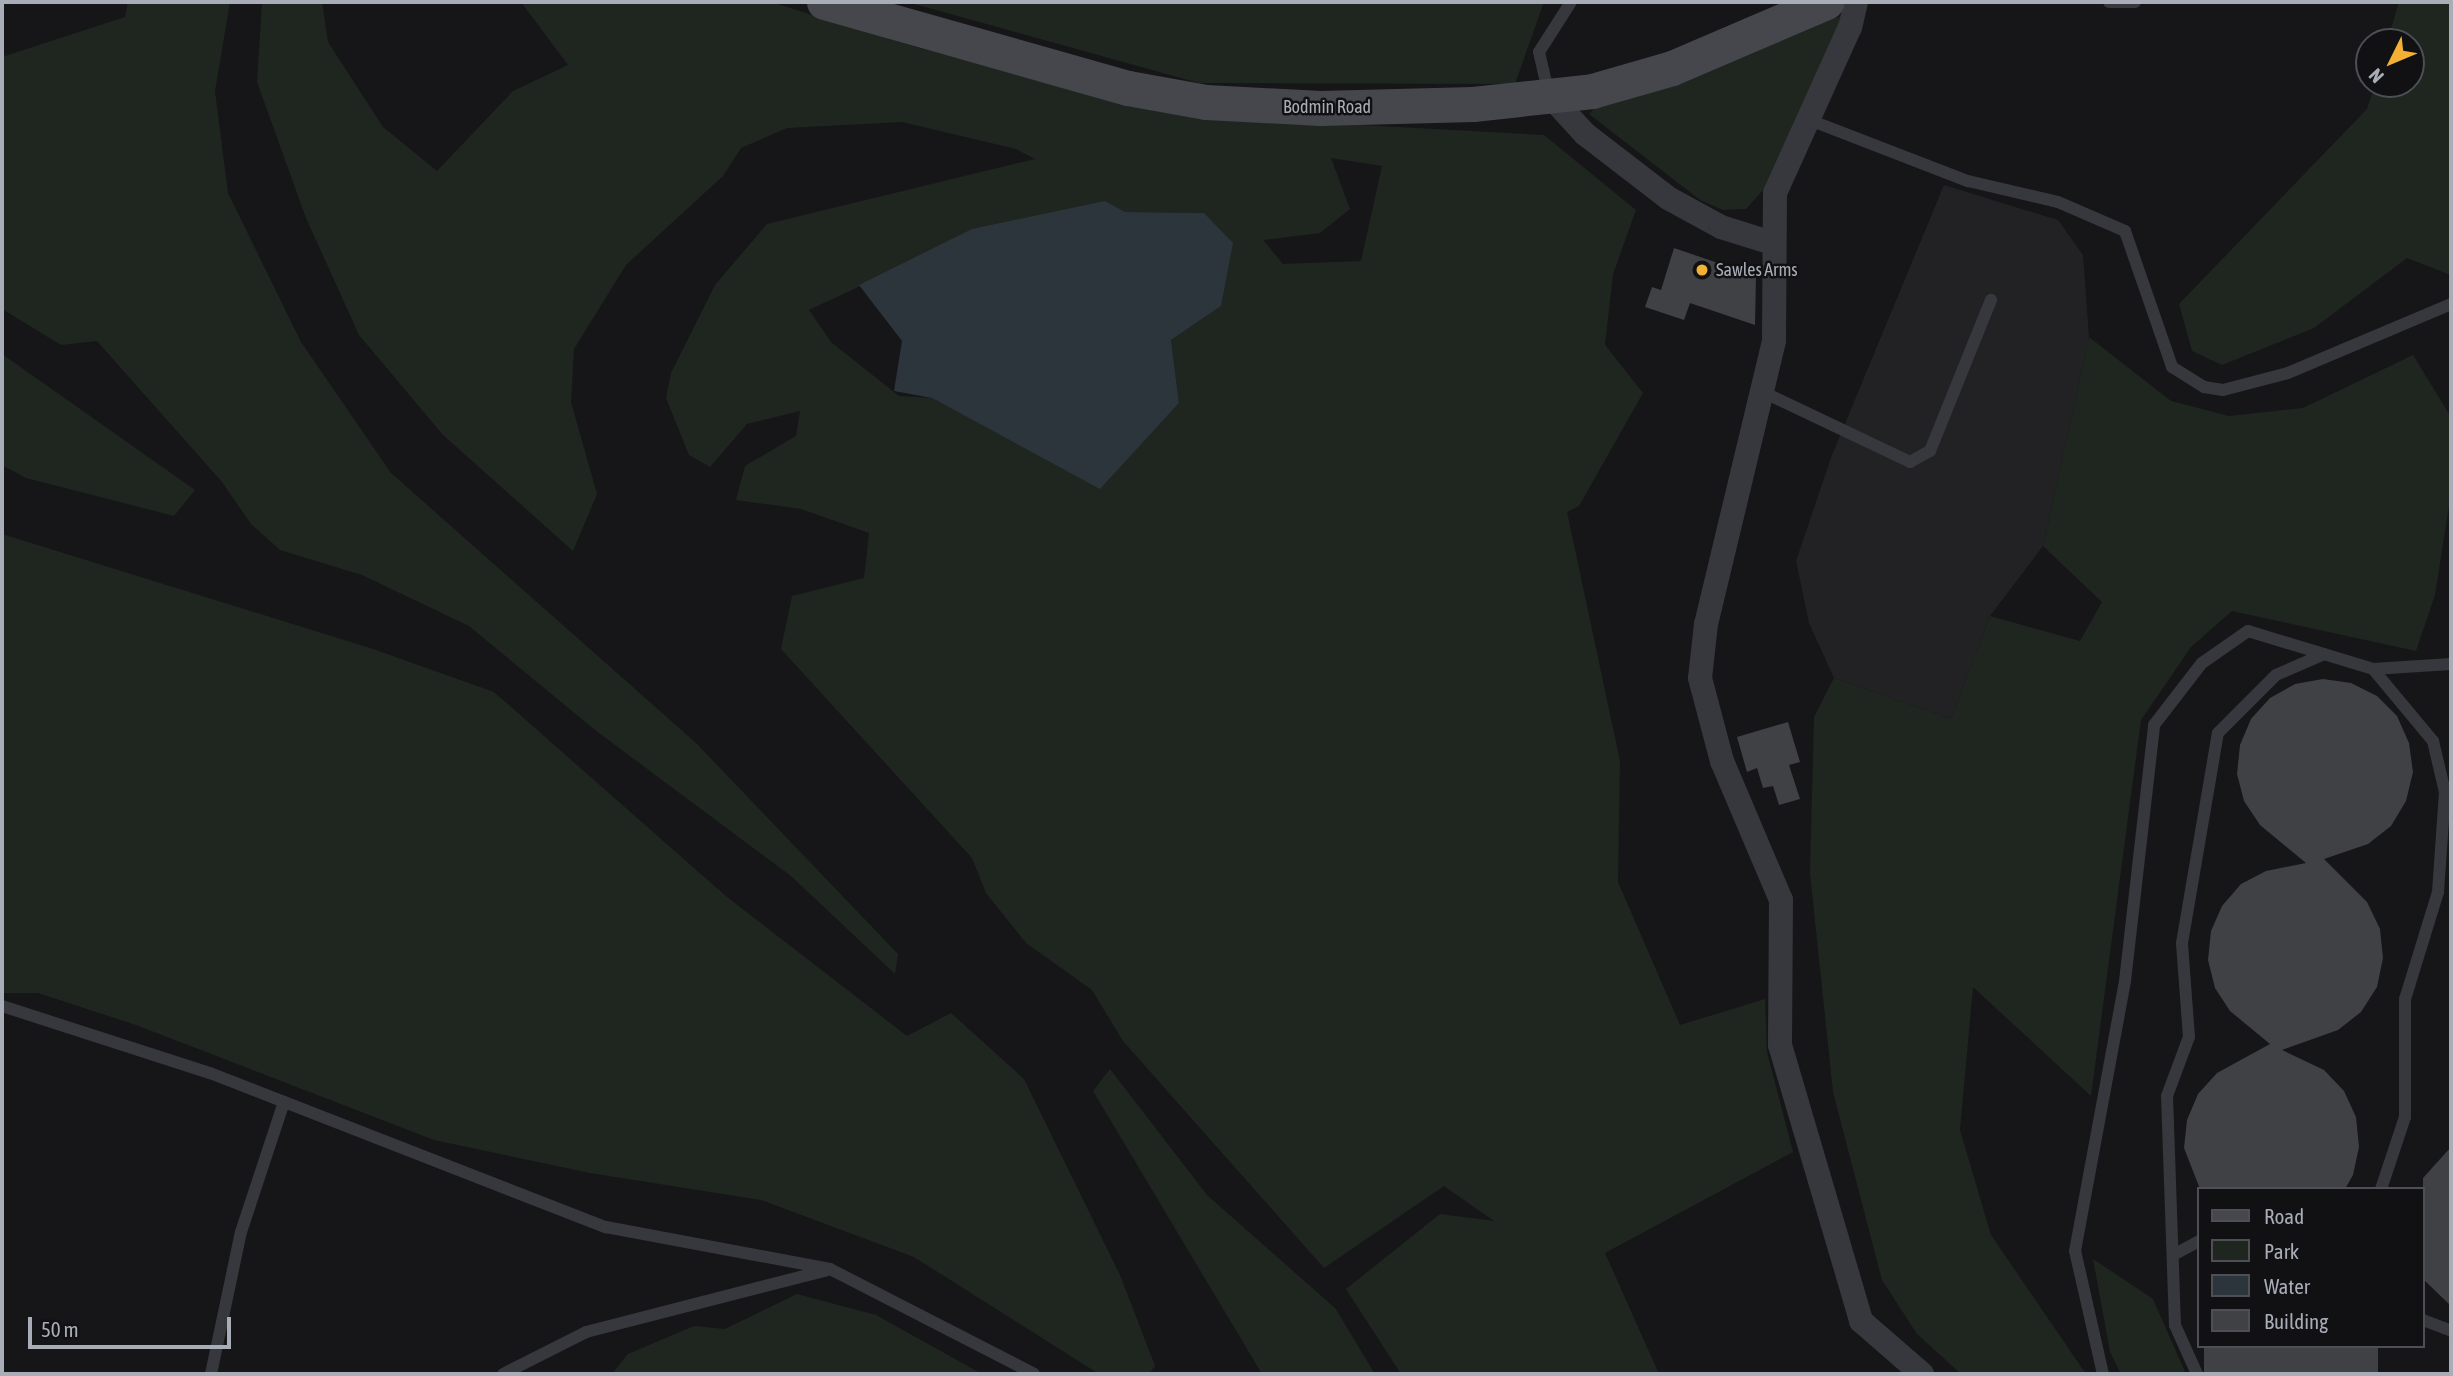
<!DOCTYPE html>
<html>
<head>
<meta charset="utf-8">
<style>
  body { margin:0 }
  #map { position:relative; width:2453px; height:1376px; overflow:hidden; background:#161618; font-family:"Asap Condensed",sans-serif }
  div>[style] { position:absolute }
  .built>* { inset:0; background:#222225 }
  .green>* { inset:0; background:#1e261f }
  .water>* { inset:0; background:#2c353c }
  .building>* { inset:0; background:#404145; transform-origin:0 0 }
  .lane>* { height:12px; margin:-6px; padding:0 6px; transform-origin:6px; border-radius:6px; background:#37383d }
  .street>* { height:24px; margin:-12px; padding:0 12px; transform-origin:12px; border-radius:12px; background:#37383d }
  .secondary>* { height:35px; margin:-17.5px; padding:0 17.5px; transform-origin:17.5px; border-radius:17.5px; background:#45474d }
  .dots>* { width:19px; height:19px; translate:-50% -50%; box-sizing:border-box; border:4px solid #111113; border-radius:50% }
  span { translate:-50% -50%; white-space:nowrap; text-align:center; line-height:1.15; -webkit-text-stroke:5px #111113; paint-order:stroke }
  .street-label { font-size:18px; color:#a8adb8 }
  .poi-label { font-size:18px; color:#a8adb8 }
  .left { translate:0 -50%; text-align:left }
  .frame { position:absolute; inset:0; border:4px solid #a8adb8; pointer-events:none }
  .legend { position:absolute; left:2197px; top:1187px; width:228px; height:161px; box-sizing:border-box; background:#111113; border:2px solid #4d4f55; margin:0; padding:9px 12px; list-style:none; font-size:21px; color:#a8adb8 }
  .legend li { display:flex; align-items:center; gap:14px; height:35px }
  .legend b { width:35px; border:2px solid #4d4f55 }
  .north { position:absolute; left:2355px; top:28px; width:70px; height:70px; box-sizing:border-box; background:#111113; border:2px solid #4d4f55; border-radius:50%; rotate:227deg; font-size:19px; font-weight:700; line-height:28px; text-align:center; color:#a8adb8 }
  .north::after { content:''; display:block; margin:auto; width:24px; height:32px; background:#f2b134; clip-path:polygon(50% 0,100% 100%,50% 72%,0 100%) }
  .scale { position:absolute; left:28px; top:1317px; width:203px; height:32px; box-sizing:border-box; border:4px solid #a8adb8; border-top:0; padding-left:9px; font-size:21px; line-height:24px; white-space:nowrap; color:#a8adb8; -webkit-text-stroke:5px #111113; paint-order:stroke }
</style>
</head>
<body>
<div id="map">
  <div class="built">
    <div style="clip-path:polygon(1944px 185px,2058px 220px,2083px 255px,2089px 337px,2043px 546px,1990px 616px,1951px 719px,1834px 678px,1809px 623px,1796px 561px,1832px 455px)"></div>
  </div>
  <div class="green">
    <div style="clip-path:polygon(128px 2px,230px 2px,215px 91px,228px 193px,301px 342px,391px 473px,696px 743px,898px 954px,895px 974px,791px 876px,595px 730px,469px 626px,362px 575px,280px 550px,251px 524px,222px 482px,97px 341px,61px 345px,2px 309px,2px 57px,125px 17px)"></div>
    <div style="clip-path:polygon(evenodd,262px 2px,322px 2px,328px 42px,383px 127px,437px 171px,513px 91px,568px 65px,521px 2px,771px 2px,919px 48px,1178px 115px,1544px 135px,1636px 210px,1613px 274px,1605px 345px,1643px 393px,1579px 506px,1567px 512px,1620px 761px,1618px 882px,1680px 1025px,1765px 999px,1767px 1052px,1793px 1152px,1605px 1253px,1659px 1374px,1401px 1374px,1346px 1289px,1440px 1214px,1494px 1221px,1444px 1186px,1324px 1268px,1123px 1041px,1092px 990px,1026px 943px,986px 893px,972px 858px,781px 649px,792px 596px,864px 578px,869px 533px,801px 509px,736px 500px,745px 466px,796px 436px,800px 411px,747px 424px,710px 467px,689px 455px,666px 398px,671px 373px,715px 285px,767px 224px,1035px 159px,1016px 149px,902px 122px,787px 128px,741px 148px,723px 176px,626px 265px,574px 349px,571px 402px,597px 494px,573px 551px,443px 435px,359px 335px,306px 218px,257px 82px,262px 2px,1331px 158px,1382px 166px,1361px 261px,1283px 264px,1263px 240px,1320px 233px,1350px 209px,1331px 158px,262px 2px,1105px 201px,1124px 212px,1204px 213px,1221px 306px,1171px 340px,1179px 403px,1100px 488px,932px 398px,899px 396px,831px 342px,809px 310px,901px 267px,1105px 201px)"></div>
    <div style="clip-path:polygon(907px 2px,1544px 2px,1515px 84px,1199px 83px)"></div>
    <div style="clip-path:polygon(2399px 2px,2451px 2px,2451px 275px,2407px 258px,2314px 328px,2222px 365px,2192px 351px,2179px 304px,2367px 109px,2375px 84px,2411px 84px,2411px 42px,2387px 42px)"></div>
    <div style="clip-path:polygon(1855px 11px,1783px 168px,1746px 209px,1723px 210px,1700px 200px,1589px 114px,1599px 103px)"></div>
    <div style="clip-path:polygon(2089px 337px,2171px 401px,2229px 416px,2303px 408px,2413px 355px,2451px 417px,2451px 493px,2435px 595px,2416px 651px,2232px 611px,2191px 647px,2141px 720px,2091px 1096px,1973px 987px,1960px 1130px,1991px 1235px,2086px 1374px,1961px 1374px,1917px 1334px,1882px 1280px,1833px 1092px,1810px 873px,1814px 717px,1834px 678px,1951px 719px,1990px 616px,2080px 641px,2102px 602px,2043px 546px)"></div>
    <div style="clip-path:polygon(2px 354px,195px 490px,174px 516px,26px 478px,2px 465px)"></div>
    <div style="clip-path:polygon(2px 534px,373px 649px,494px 692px,727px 897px,907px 1036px,951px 1013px,1024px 1079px,1120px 1275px,1155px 1366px,1149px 1374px,1099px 1374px,914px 1257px,761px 1200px,590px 1173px,434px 1140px,136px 1025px,38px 993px,2px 993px)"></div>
    <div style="clip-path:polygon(1110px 1069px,1207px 1195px,1335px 1308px,1375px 1374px,1262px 1374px,1093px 1091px)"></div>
    <div style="clip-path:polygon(2093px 1259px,2153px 1299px,2186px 1374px,2121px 1374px,2110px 1352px)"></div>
    <div style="clip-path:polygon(797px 1294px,876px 1315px,982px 1374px,612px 1374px,628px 1354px,694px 1326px,725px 1329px)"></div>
  </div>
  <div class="water">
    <div style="clip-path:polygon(1105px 201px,1125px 212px,1204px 213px,1233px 243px,1221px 306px,1171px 340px,1179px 403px,1100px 489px,932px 398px,894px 391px,902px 341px,859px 285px,972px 229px)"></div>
  </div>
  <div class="building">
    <div style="clip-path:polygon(1674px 248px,1756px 276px,1755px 325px,1690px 303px,1684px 320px,1645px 307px,1652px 287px,1661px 290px)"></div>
    <div style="clip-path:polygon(2323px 679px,2351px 683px,2377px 696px,2397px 716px,2409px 743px,2413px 772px,2406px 801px,2391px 826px,2368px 844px,2324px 859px,2367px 902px,2380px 929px,2383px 958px,2377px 987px,2361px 1012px,2338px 1030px,2282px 1050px,2324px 1070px,2344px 1091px,2356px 1117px,2359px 1147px,2353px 1175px,2345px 1189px,2200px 1189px,2184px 1148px,2187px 1120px,2198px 1094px,2217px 1073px,2270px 1044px,2230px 1011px,2215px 988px,2208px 960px,2211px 931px,2222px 906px,2241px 884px,2266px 871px,2306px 863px,2260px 825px,2244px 801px,2237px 774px,2240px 745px,2251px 719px,2270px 698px,2295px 684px)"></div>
    <div style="clip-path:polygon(1788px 722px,1800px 762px,1789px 765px,1800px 799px,1779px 805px,1773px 786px,1763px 788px,1757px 768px,1747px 772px,1737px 737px)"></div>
    <div style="clip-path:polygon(2451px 1147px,2451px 1306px,2423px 1279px,2423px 1178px)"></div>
    <div style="left:2204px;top:1346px;width:174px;height:29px"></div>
  </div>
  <div class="lane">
    <div style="left:2109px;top:2px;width:26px"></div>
    <div style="left:1548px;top:91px;width:40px;rotate:-103deg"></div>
    <div style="left:1539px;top:52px;width:59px;rotate:-57.4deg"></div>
    <div style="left:1807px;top:119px;width:173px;rotate:21.1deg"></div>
    <div style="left:1968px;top:181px;width:92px;rotate:13.1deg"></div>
    <div style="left:2058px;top:202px;width:73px;rotate:23.4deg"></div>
    <div style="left:2125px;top:231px;width:144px;rotate:70.9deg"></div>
    <div style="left:2172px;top:367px;width:38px;rotate:32deg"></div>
    <div style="left:2204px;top:387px;width:19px;rotate:9deg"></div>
    <div style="left:2223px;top:390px;width:67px;rotate:-14.7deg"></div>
    <div style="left:2288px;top:373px;width:177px;rotate:-22.9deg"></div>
    <div style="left:1765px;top:393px;width:161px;rotate:25.4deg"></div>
    <div style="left:1910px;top:462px;width:23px;rotate:-29deg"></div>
    <div style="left:1930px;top:451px;width:163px;rotate:-68deg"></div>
    <div style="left:2373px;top:669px;width:94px;rotate:50.2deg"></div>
    <div style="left:2433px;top:741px;width:52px;rotate:76.8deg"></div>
    <div style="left:2445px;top:792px;width:100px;rotate:94deg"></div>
    <div style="left:2438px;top:892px;width:112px;rotate:107.1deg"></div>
    <div style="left:2405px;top:999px;width:118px;rotate:90deg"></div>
    <div style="left:2405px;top:1117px;width:76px;rotate:108.4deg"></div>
    <div style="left:2px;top:1006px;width:219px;rotate:17.9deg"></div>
    <div style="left:210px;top:1073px;width:425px;rotate:21.3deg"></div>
    <div style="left:606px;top:1227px;width:228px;rotate:10.6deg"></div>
    <div style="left:830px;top:1269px;width:229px;rotate:27.2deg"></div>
    <div style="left:2175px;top:1254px;width:27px;rotate:-28deg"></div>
    <div style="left:2423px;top:1320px;width:30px;rotate:21deg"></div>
    <div style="left:211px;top:1374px;width:145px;rotate:-78.1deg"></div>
    <div style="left:241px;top:1232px;width:137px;rotate:-71.7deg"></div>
    <div style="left:503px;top:1374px;width:93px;rotate:-26.8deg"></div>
    <div style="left:586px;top:1332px;width:249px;rotate:-14.4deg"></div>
    <div style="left:2103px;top:1374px;width:126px;rotate:-102.8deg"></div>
    <div style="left:2075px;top:1251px;width:275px;rotate:-79.5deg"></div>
    <div style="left:2125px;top:981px;width:258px;rotate:-83.5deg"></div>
    <div style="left:2154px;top:725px;width:78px;rotate:-52.3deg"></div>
    <div style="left:2202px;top:663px;width:56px;rotate:-34.8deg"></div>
    <div style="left:2248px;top:631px;width:131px;rotate:16.9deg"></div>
    <div style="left:2373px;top:669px;width:78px;rotate:-3.7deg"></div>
    <div style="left:2197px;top:1374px;width:54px;rotate:-114.2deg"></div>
    <div style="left:2175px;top:1325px;width:229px;rotate:-92deg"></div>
    <div style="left:2167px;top:1096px;width:63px;rotate:-69.6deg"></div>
    <div style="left:2189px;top:1037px;width:94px;rotate:-94.3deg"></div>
    <div style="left:2182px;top:943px;width:213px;rotate:-80.3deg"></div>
    <div style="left:2218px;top:733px;width:82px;rotate:-45deg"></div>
    <div style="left:2276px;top:675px;width:52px;rotate:-23.6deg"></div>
  </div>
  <div class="street">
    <div style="left:1856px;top:2px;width:26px;rotate:103deg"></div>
    <div style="left:1850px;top:27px;width:182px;rotate:114.3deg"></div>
    <div style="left:1775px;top:193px;width:148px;rotate:90.4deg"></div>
    <div style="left:1774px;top:341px;width:291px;rotate:103.5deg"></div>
    <div style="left:1706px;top:624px;width:54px;rotate:96.3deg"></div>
    <div style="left:1700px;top:678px;width:86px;rotate:75.2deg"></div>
    <div style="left:1722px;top:761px;width:151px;rotate:67deg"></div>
    <div style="left:1781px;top:900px;width:145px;rotate:90.4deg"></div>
    <div style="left:1780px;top:1045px;width:288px;rotate:73.6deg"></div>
    <div style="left:1861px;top:1321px;width:81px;rotate:41deg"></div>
    <div style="left:1552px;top:98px;width:49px;rotate:47.5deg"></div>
    <div style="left:1585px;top:134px;width:105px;rotate:37.6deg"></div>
    <div style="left:1668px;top:198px;width:60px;rotate:28.7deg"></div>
    <div style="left:1721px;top:227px;width:53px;rotate:17.4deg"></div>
  </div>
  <div class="secondary">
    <div style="left:824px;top:2px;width:316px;rotate:15.8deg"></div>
    <div style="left:1128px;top:88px;width:79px;rotate:10.2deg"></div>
    <div style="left:1206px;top:102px;width:114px;rotate:3deg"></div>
    <div style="left:1320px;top:108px;width:153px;rotate:-1.5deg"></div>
    <div style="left:1473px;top:104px;width:120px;rotate:-6.2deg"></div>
    <div style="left:1592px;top:91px;width:83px;rotate:-16deg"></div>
    <div style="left:1672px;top:68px;width:168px;rotate:-23.2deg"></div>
  </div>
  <div class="dots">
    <div style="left:1702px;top:270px;background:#f2b134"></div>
  </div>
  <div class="street-label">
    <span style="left:1327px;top:107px">Bodmin Road</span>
  </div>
  <div class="poi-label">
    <span class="left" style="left:1716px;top:270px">Sawles Arms</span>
  </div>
  <div class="frame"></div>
  <ul class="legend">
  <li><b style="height:9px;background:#45474d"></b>Road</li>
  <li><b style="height:19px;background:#1e261f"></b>Park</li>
  <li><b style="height:19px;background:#2c353c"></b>Water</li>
  <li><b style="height:19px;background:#404145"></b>Building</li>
  </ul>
  <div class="north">N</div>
  <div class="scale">50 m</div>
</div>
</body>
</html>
